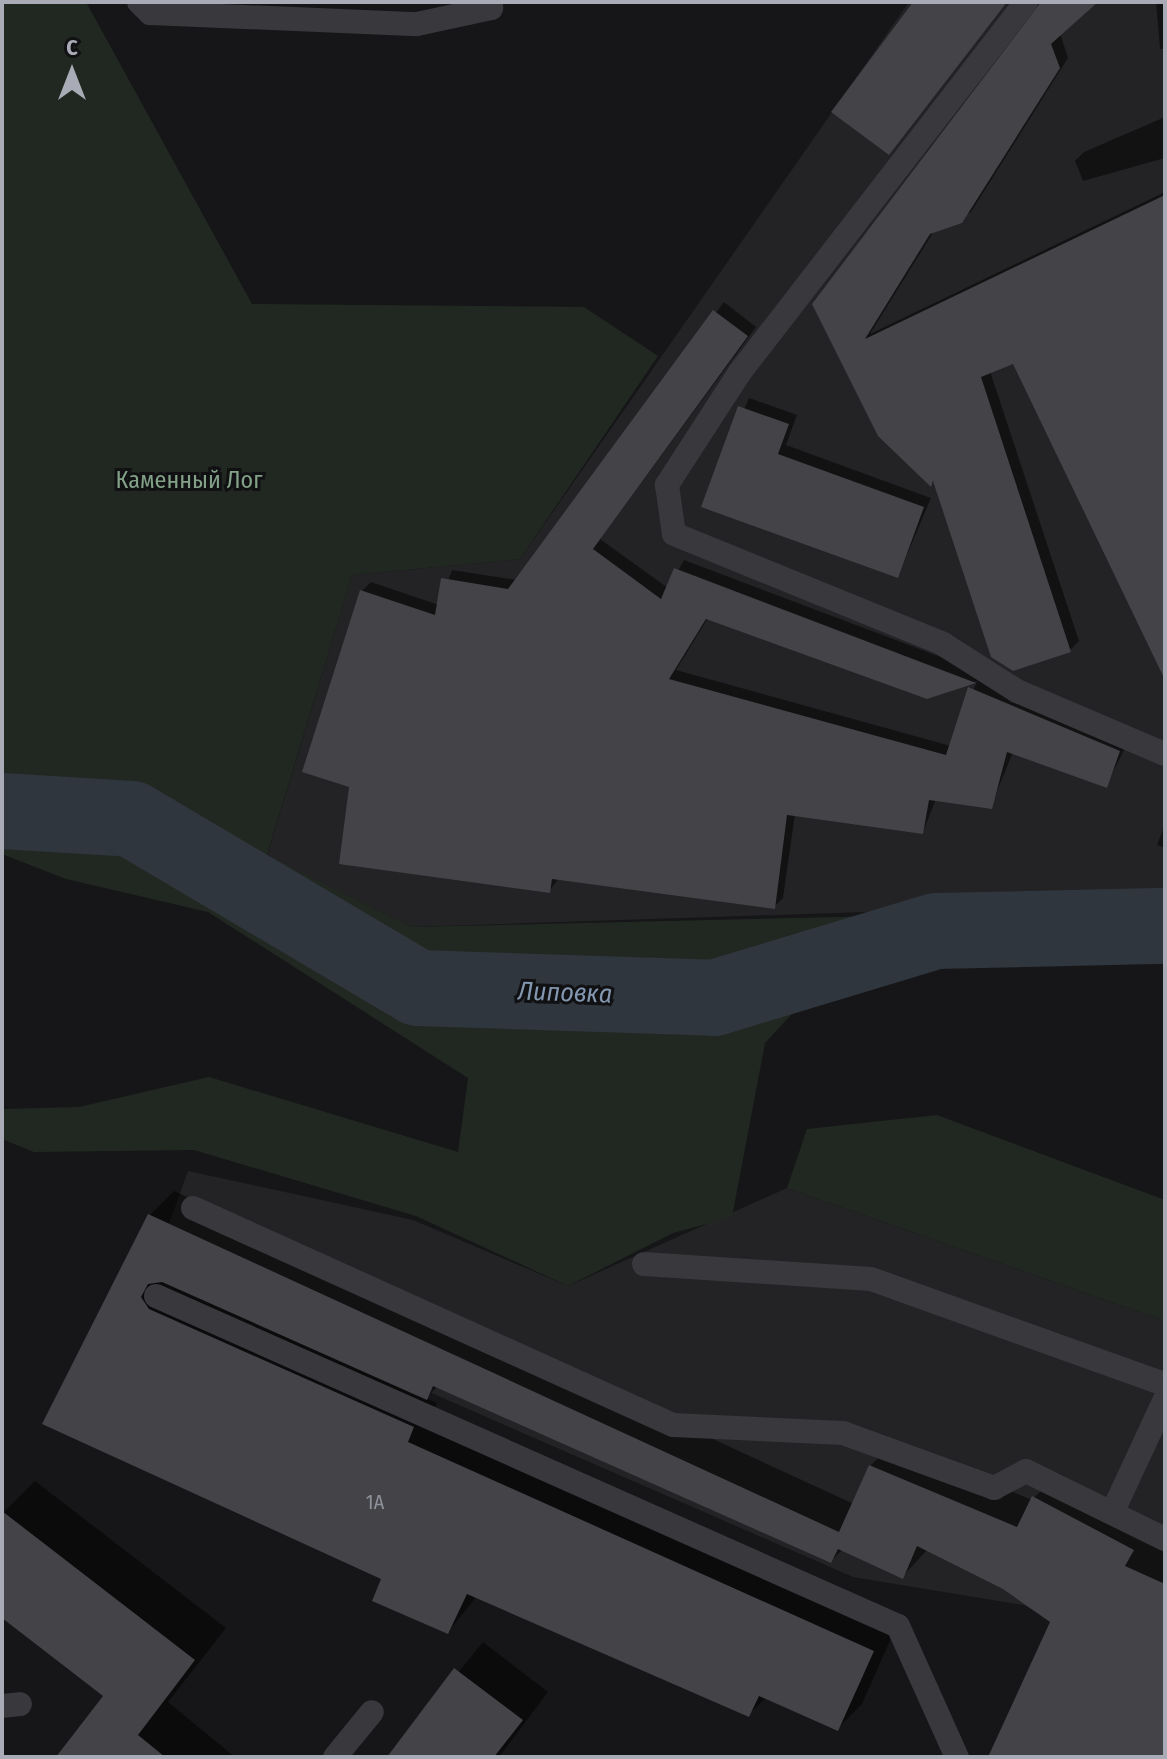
<!DOCTYPE html>
<html>
<head>
<meta charset="utf-8">
<style>
  body { margin:0 }
  #map { position:relative; width:1167px; height:1759px; overflow:hidden; background:#161618; font-family:"Fira Sans Condensed",sans-serif }
  div>[style] { position:absolute }
  .built>* { inset:0; background:#232225 }
  .green>* { inset:0; background:#212822 }
  .shadow>* { inset:0; background:#0007 }
  .river>* { height:76px; margin:-38px; padding:0 38px; transform-origin:38px; border-radius:38px; background:#2f363d }
  .building>* { inset:0; background:#434348 }
  .lane>* { height:24px; margin:-12px; padding:0 12px; transform-origin:12px; border-radius:12px; background:#38383d }
  span { translate:-50% -50%; white-space:nowrap; text-align:center; line-height:1.15; -webkit-text-stroke:6px #111113; paint-order:stroke }
  .number-label { font-size:20px; color:#90929b }
  .number-label span { -webkit-text-stroke-width:0 }
  .park-label { font-size:24px; color:#82a186 }
  .water-label { font-size:26px; color:#8397b0; font-style:italic }
  .frame { position:absolute; inset:0; border:4px solid #a9acb7; pointer-events:none }
  .north { position:absolute; left:32px; top:32px; width:80px; height:80px; -webkit-text-stroke:6px #111113; paint-order:stroke; rotate:0deg; font-size:22px; font-weight:700; line-height:32px; text-align:center; color:#a9acb7 }
  .north::after { content:''; display:block; margin:auto; width:28px; height:36px; background:#a9acb7; clip-path:polygon(50% 0,100% 100%,50% 72%,0 100%) }
</style>
</head>
<body>
<div id="map">
  <div class="built">
    <div style="clip-path:polygon(909px 2px,1165px 2px,1165px 902px,412px 927px,267px 856px,352px 575px,520px 559px)"></div>
    <div style="clip-path:polygon(188px 1171px,413px 1220px,568px 1286px,787px 1188px,1165px 1321px,1165px 1757px,1058px 1621px,1023px 1605px,853px 1577px,152px 1271px)"></div>
  </div>
  <div class="green">
    <div style="clip-path:polygon(2px 2px,86px 2px,252px 304px,584px 307px,658px 356px,520px 559px,352px 575px,267px 855px,412px 927px,882px 916px,765px 1043px,732px 1217px,673px 1233px,568px 1286px,416px 1216px,194px 1150px,34px 1152px,2px 1139px,2px 1109px,79px 1107px,209px 1077px,458px 1152px,468px 1078px,208px 912px,66px 879px,2px 854px)"></div>
    <div style="clip-path:polygon(937px 1115px,1165px 1200px,1165px 1321px,787px 1188px,807px 1129px)"></div>
  </div>
  <div class="shadow">
    <div style="clip-path:polygon(1039px 2px,1095px 2px,1060px 33px,1068px 58px,971px 212px,934px 231px,870px 334px,1165px 192px,1165px 675px,1014px 362px,990px 371px,1079px 641px,1070px 650px,935px 480px,931px 485px,814px 304px,1040px 11px)"></div>
    <div style="clip-path:polygon(1156px 2px,1165px 2px,1165px 49px,1160px 49px)"></div>
    <div style="clip-path:polygon(1165px 117px,1165px 158px,1083px 181px,1075px 161px,1084px 152px)"></div>
    <div style="clip-path:polygon(evenodd,724px 302px,756px 327px,600px 539px,668px 588px,684px 560px,983px 673px,1128px 742px,1106px 786px,1013px 752px,991px 806px,936px 799px,923px 832px,795px 814px,783px 898px,774px 907px,559px 878px,550px 890px,351px 786px,362px 591px,371px 582px,439px 605px,452px 570px,517px 580px,724px 302px,708px 618px,927px 697px,977px 681px,951px 746px,676px 670px,708px 618px)"></div>
    <div style="clip-path:polygon(749px 398px,797px 415px,786px 445px,931px 498px,898px 576px,703px 506px)"></div>
    <div style="clip-path:polygon(1165px 824px,1165px 848px,1157px 845px)"></div>
    <div style="clip-path:polygon(174px 1191px,854px 1504px,870px 1466px,895px 1442px,1032px 1500px,1058px 1473px,1156px 1526px,1165px 1549px,1165px 1757px,991px 1757px,1053px 1621px,1004px 1587px,928px 1549px,903px 1576px,843px 1549px,831px 1561px,438px 1386px,426px 1398px,437px 1403px,430px 1417px,896px 1627px,862px 1704px,838px 1728px,767px 1697px,748px 1715px,477px 1596px,448px 1632px,383px 1578px,44px 1423px,150px 1215px)"></div>
    <div style="clip-path:polygon(35px 1481px,226px 1628px,168px 1702px,235px 1757px,58px 1757px,106px 1696px,2px 1616px,2px 1514px)"></div>
    <div style="clip-path:polygon(483px 1642px,548px 1692px,499px 1757px,389px 1757px)"></div>
  </div>
  <div class="river">
    <div style="left:2px;top:811px;width:130px;rotate:3.5deg"></div>
    <div style="left:132px;top:819px;width:332px;rotate:30.6deg"></div>
    <div style="left:418px;top:988px;width:296px;rotate:1.9deg"></div>
    <div style="left:714px;top:998px;width:232px;rotate:-16.8deg"></div>
    <div style="left:936px;top:931px;width:229px;rotate:-1.3deg"></div>
  </div>
  <div class="building">
    <div style="clip-path:polygon(913px 2px,1007px 2px,889px 155px,831px 112px)"></div>
    <div style="clip-path:polygon(1041px 2px,1098px 2px,1051px 44px,1060px 68px,962px 223px,930px 234px,865px 339px,1165px 195px,1165px 680px,1013px 364px,981px 377px,1071px 652px,1013px 671px,991px 657px,933px 481px,931px 487px,878px 436px,812px 304px)"></div>
    <div style="clip-path:polygon(713px 310px,748px 336px,593px 549px,661px 599px,674px 568px,976px 683px,927px 699px,706px 619px,669px 679px,946px 755px,968px 687px,1120px 751px,1107px 788px,1007px 752px,992px 809px,929px 800px,923px 834px,787px 815px,775px 909px,552px 879px,550px 893px,339px 864px,349px 787px,302px 772px,360px 590px,435px 615px,441px 578px,508px 589px)"></div>
    <div style="clip-path:polygon(738px 406px,789px 424px,778px 454px,924px 507px,898px 578px,701px 507px)"></div>
    <div style="clip-path:polygon(148px 1214px,839px 1532px,869px 1465px,1017px 1527px,1032px 1496px,1134px 1550px,1125px 1566px,1165px 1584px,1165px 1757px,988px 1757px,1050px 1622px,1003px 1589px,917px 1546px,903px 1579px,838px 1549px,831px 1563px,433px 1386px,427px 1400px,162px 1282px,148px 1284px,141px 1297px,149px 1309px,414px 1427px,408px 1442px,874px 1651px,838px 1731px,759px 1696px,749px 1717px,467px 1594px,448px 1634px,372px 1601px,381px 1579px,42px 1424px)"></div>
    <div style="clip-path:polygon(2px 1511px,195px 1660px,138px 1735px,165px 1757px,56px 1757px,103px 1696px,2px 1618px)"></div>
    <div style="clip-path:polygon(454px 1668px,523px 1720px,494px 1757px,387px 1757px)"></div>
  </div>
  <div class="lane">
    <div style="left:139px;top:2px;width:16px;rotate:45deg"></div>
    <div style="left:150px;top:13px;width:267px;rotate:2.4deg"></div>
    <div style="left:417px;top:24px;width:76px;rotate:-12.2deg"></div>
    <div style="left:491px;top:8px;width:6px;rotate:-90deg"></div>
    <div style="left:1026px;top:2px;width:468px;rotate:127.7deg"></div>
    <div style="left:740px;top:372px;width:135px;rotate:122.9deg"></div>
    <div style="left:667px;top:485px;width:49px;rotate:81.9deg"></div>
    <div style="left:674px;top:534px;width:291px;rotate:22.2deg"></div>
    <div style="left:943px;top:644px;width:88px;rotate:32.4deg"></div>
    <div style="left:1017px;top:691px;width:161px;rotate:23.1deg"></div>
    <div style="left:193px;top:1208px;width:527px;rotate:24.33deg"></div>
    <div style="left:673px;top:1425px;width:170px;rotate:2.7deg"></div>
    <div style="left:843px;top:1433px;width:161px;rotate:20deg"></div>
    <div style="left:994px;top:1488px;width:36px;rotate:-28deg"></div>
    <div style="left:1026px;top:1471px;width:155px;rotate:26.1deg"></div>
    <div style="left:644px;top:1264px;width:227px;rotate:3.8deg"></div>
    <div style="left:871px;top:1279px;width:312px;rotate:19.7deg"></div>
    <div style="left:156px;top:1296px;width:812px;rotate:23.98deg"></div>
    <div style="left:898px;top:1626px;width:144px;rotate:65.8deg"></div>
    <div style="left:1113px;top:1511px;width:123px;rotate:-65.1deg"></div>
    <div style="left:2px;top:1706px;width:18px;rotate:-6deg"></div>
    <div style="left:335px;top:1757px;width:58px;rotate:-50.6deg"></div>
  </div>
  <div class="number-label">
    <span style="left:375px;top:1502px">1А</span>
  </div>
  <div class="park-label">
    <span style="left:189px;top:481px">Каменный Лог</span>
  </div>
  <div class="water-label">
    <span style="left:565px;top:993px;rotate:2deg">Липовка</span>
  </div>
  <div class="frame"></div>
  <div class="north">С</div>
</div>
</body>
</html>
